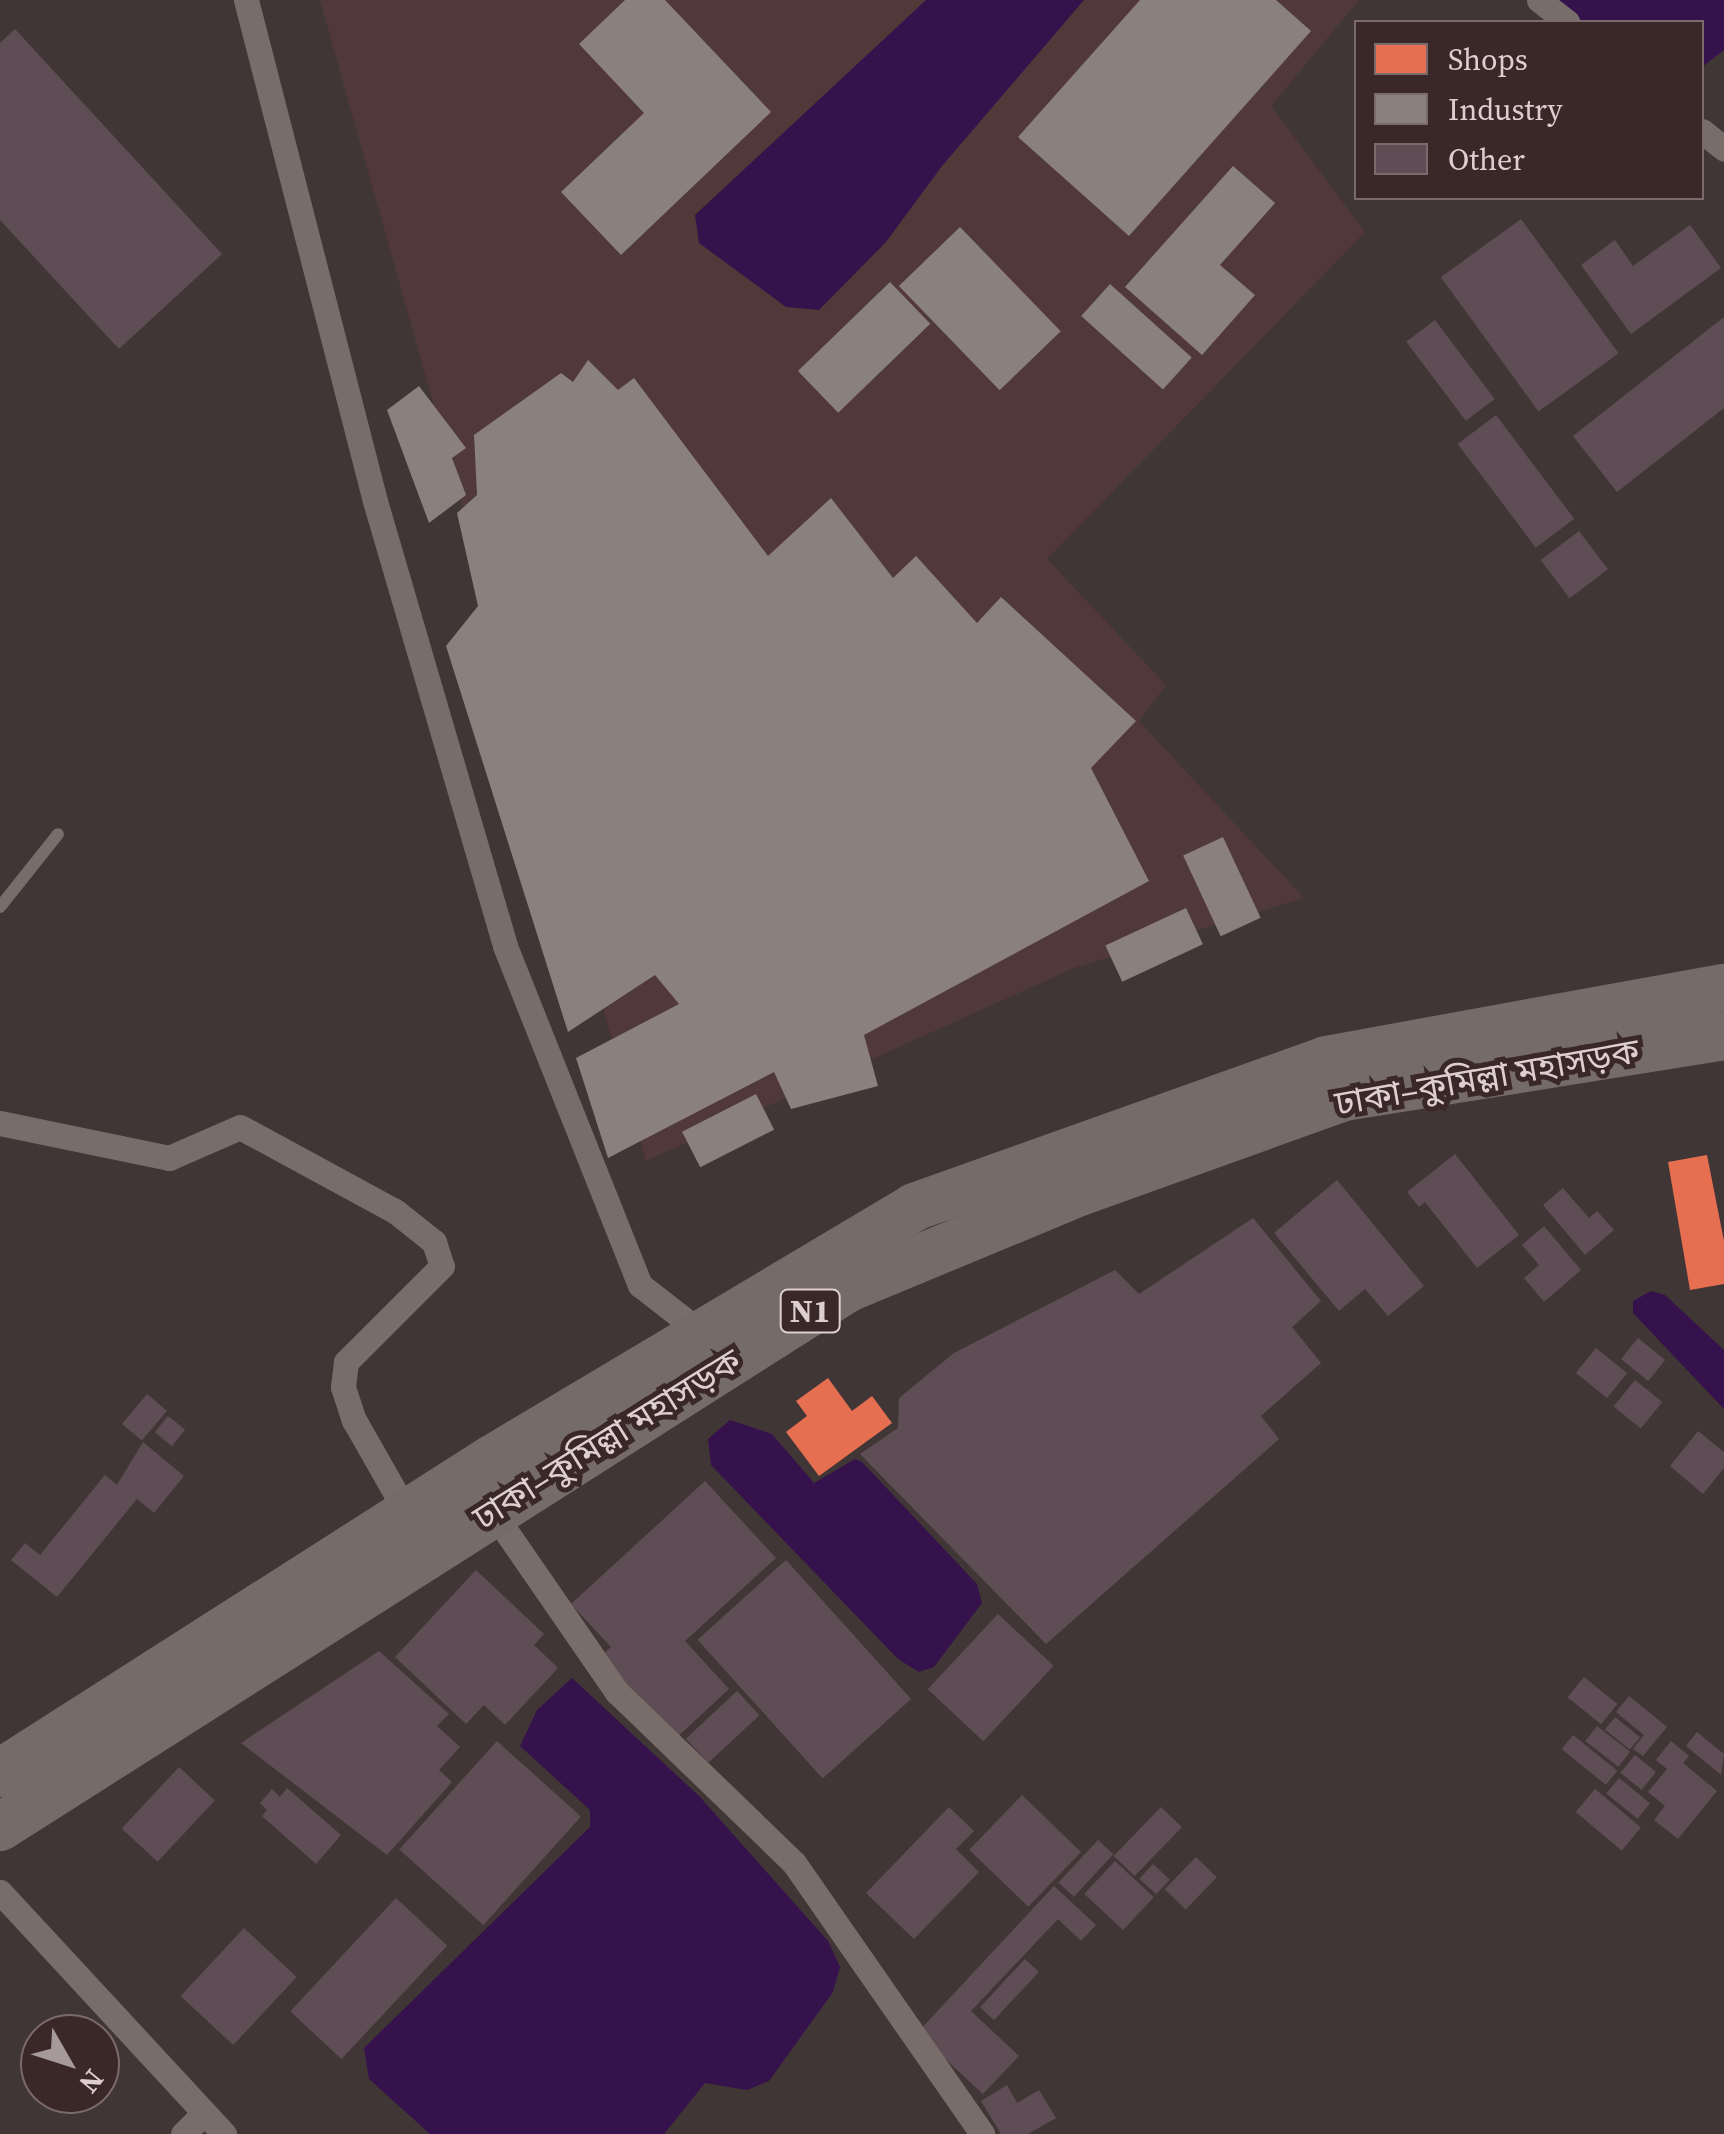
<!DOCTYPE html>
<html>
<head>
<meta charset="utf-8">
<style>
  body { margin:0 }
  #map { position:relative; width:1724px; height:2134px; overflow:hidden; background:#413636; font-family:"Source Serif 4","Noto Sans Bengali",serif }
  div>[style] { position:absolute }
  .built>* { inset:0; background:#513839 }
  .water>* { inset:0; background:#35124b }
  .shops>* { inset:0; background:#e76f51 }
  .industry>* { inset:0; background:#8a817c; transform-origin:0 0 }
  .building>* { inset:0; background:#5f4d55; transform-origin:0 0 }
  .lane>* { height:12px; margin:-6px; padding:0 6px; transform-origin:6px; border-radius:6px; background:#786d69 }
  .street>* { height:25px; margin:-12.5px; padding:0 12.5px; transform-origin:12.5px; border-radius:12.5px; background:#786d69 }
  .highway>* { height:48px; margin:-24px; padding:0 24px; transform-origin:24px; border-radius:24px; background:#756c69 }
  span { translate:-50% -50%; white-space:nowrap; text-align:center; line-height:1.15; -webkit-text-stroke:10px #3a2728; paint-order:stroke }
  .shield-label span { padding:2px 8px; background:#3a2728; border:2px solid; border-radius:8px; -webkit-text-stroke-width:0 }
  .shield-label { font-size:32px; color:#ddcfd0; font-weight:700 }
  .street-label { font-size:35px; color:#ddcfd0 }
  .legend { position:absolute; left:1354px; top:20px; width:350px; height:180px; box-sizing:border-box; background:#3a2728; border:2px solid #7b6a6b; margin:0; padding:12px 18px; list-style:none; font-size:30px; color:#ddcfd0 }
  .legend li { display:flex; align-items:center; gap:20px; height:50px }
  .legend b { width:50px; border:2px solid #7b6a6b }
  .north { position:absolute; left:20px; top:2014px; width:100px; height:100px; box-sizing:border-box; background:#3a2728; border:2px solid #7b6a6b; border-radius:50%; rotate:129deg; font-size:28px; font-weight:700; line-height:40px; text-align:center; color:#ddcfd0 }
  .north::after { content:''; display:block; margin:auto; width:35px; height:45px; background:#a6999a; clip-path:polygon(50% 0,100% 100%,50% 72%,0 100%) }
</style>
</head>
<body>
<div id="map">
  <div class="built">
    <div style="clip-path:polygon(320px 0,1359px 0,1271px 106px,1365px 232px,1047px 559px,1166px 685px,1139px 721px,1304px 898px,1074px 968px,646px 1161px)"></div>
  </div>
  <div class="water">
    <div style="clip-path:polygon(926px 0,1084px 0,942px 166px,886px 242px,819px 310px,786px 307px,699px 243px,695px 215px)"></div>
    <div style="clip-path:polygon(1556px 0,1724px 0,1724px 50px,1702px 67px,1702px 22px,1580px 22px)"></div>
    <div style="clip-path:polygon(1651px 1291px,1665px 1295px,1724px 1350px,1724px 1409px,1633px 1313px,1633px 1301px)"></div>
    <div style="clip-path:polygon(730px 1420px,772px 1434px,814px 1483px,855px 1459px,862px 1462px,977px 1584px,982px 1603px,934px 1667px,919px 1672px,898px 1659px,711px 1465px,708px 1439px)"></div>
    <div style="clip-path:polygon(572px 1678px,699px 1796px,828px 1941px,840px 1967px,833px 1992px,769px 2081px,747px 2090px,705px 2083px,664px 2134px,430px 2134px,369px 2079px,364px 2048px,590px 1827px,590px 1810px,520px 1746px,537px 1710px)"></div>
  </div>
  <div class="shops">
    <div style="clip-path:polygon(1707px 1155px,1724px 1241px,1724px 1284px,1690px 1290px,1668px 1162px)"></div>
    <div style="clip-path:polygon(828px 1378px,852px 1411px,872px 1396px,892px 1423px,819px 1476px,786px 1432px,807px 1416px,796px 1401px)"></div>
  </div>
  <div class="industry">
    <div style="clip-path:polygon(625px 0,665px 0,771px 112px,621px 255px,561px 192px,644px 113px,579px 44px)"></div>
    <div style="clip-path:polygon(1140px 0,1276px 0,1311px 31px,1129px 236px,1018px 137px)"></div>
    <div style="clip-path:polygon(1233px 166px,1275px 203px,1220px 265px,1255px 295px,1202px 355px,1125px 287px)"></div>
    <div style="left:960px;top:227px;width:145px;height:85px;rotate:46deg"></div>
    <div style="left:890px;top:282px;width:58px;height:128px;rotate:46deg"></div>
    <div style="left:1110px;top:284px;width:110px;height:43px;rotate:42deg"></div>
    <div style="clip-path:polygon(588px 360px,618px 390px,634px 378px,768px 556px,831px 498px,893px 578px,916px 556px,977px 623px,1001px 597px,1136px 721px,1091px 768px,1149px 881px,864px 1035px,878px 1086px,791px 1109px,774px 1072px,608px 1158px,576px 1058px,679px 1004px,655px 975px,568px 1032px,446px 646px,478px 606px,457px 513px,477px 495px,474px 435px,561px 373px,573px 382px)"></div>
    <div style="clip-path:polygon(419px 386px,466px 448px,452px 458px,466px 495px,429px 523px,387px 410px)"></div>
    <div style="left:1223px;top:837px;width:89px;height:44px;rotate:65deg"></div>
    <div style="left:1186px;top:908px;width:40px;height:89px;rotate:65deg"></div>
    <div style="left:756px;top:1094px;width:40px;height:83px;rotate:63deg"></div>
  </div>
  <div class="building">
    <div style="clip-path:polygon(15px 29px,222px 254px,119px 349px,0 220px,0 43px)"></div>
    <div style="left:1521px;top:219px;width:166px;height:99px;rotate:54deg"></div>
    <div style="clip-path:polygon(1690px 225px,1721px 268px,1631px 334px,1581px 265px,1615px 240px,1633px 266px)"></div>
    <div style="clip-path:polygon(1724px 317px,1724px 408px,1617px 492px,1573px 436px)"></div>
    <div style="left:1435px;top:320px;width:99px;height:36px;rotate:53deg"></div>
    <div style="left:1496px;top:415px;width:130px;height:48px;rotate:53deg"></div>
    <div style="left:1579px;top:531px;width:48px;height:48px;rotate:53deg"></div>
    <div style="clip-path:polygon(1455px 1154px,1519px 1235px,1477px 1268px,1425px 1202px,1419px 1207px,1407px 1192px)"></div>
    <div style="clip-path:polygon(1337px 1180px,1424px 1286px,1388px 1316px,1365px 1289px,1339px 1311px,1274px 1233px)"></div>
    <div style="clip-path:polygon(1563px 1188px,1589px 1218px,1597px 1211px,1614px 1230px,1585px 1255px,1543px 1205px)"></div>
    <div style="clip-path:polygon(1253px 1218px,1321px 1301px,1292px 1327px,1321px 1363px,1261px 1416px,1279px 1439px,1046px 1644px,860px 1454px,898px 1428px,899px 1398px,954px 1353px,1115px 1270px,1139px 1294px)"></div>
    <div style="clip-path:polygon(1544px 1226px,1581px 1270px,1544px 1302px,1524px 1278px,1539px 1265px,1522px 1245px)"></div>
    <div style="left:1638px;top:1338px;width:35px;height:27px;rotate:39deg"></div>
    <div style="left:1596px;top:1348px;width:40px;height:32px;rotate:39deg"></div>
    <div style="left:1635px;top:1380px;width:35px;height:34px;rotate:39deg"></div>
    <div style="left:147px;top:1394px;width:26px;height:39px;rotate:40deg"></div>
    <div style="left:168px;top:1416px;width:22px;height:21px;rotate:39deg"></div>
    <div style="clip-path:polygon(1698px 1431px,1724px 1452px,1724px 1468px,1703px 1494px,1670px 1466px)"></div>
    <div style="clip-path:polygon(143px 1442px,184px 1476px,154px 1513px,137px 1499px,57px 1597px,11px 1560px,25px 1543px,40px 1555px,105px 1475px,117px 1485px)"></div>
    <div style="clip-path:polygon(705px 1481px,776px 1558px,685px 1641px,729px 1689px,674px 1740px,600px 1657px,611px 1647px,571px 1604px)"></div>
    <div style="left:786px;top:1560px;width:187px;height:119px;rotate:48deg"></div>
    <div style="clip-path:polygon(476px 1570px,544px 1634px,534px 1645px,558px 1668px,505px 1725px,484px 1705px,466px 1724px,395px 1657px)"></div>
    <div style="left:998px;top:1614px;width:76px;height:103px;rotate:43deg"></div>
    <div style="clip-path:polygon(379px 1651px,449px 1714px,437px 1726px,460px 1747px,439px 1770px,452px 1782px,387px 1855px,241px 1743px)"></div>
    <div style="left:1584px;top:1677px;width:43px;height:26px;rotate:39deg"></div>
    <div style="left:737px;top:1691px;width:33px;height:70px;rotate:47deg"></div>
    <div style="clip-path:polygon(1629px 1696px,1667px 1727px,1643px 1756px,1633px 1749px,1644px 1735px,1616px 1712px)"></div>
    <div style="left:1615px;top:1717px;width:32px;height:16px;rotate:39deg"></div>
    <div style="left:1597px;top:1726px;width:42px;height:19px;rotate:38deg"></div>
    <div style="clip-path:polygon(1697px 1732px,1724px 1754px,1721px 1775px,1686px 1746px)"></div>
    <div style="left:1573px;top:1735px;width:57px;height:18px;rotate:39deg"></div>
    <div style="left:497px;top:1741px;width:113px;height:146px;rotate:42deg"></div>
    <div style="clip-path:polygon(1671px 1741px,1689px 1756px,1683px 1763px,1717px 1791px,1678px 1839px,1654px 1820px,1665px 1806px,1648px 1792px,1667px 1769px,1656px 1760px)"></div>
    <div style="left:1635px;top:1755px;width:27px;height:23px;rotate:39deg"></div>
    <div style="left:179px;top:1767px;width:49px;height:84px;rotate:43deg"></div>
    <div style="left:1619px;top:1778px;width:40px;height:20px;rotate:39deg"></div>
    <div style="clip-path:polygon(287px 1788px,341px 1835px,316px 1864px,262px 1816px,267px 1810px,260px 1803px,272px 1789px,280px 1797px)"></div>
    <div style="left:1595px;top:1789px;width:60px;height:30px;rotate:40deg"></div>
    <div style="left:1022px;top:1795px;width:82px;height:76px;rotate:44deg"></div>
    <div style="clip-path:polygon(949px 1807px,974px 1831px,956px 1849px,979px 1872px,914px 1939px,866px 1893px)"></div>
    <div style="left:1161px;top:1807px;width:29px;height:68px;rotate:44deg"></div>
    <div style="left:1098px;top:1840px;width:21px;height:58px;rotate:43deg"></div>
    <div style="left:1196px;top:1857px;width:29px;height:45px;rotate:44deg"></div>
    <div style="left:1115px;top:1861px;width:53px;height:45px;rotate:43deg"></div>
    <div style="left:1153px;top:1864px;width:23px;height:20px;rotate:43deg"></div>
    <div style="clip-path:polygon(1054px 1886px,1096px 1925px,1081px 1941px,1058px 1919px,971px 2011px,1019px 2056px,983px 2094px,917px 2033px)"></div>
    <div style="left:396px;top:1898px;width:70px;height:155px;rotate:43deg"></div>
    <div style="left:244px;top:1928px;width:72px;height:93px;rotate:43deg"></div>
    <div style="left:1025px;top:1959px;width:19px;height:66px;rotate:43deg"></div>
    <div style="clip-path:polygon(1007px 2085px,1017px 2103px,1039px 2090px,1056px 2118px,1028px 2134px,1001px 2134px,981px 2101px)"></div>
  </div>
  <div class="lane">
    <div style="left:0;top:907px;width:93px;rotate:-51.5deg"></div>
  </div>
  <div class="street">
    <div style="left:246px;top:0;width:517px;rotate:75.56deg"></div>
    <div style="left:375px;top:501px;width:464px;rotate:73.7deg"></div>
    <div style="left:505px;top:946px;width:365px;rotate:68.3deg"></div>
    <div style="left:640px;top:1285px;width:75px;rotate:37.9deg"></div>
    <div style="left:1539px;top:0;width:36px;rotate:38deg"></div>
    <div style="left:1702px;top:131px;width:28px;rotate:39deg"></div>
    <div style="left:0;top:1123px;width:173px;rotate:11.7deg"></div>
    <div style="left:169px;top:1158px;width:77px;rotate:-23.6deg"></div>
    <div style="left:240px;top:1127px;width:176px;rotate:28.5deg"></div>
    <div style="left:395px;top:1211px;width:50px;rotate:38.5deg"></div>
    <div style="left:434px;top:1242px;width:25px;rotate:72deg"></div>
    <div style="left:442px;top:1266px;width:136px;rotate:135deg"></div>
    <div style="left:346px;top:1362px;width:25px;rotate:97deg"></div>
    <div style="left:343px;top:1387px;width:35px;rotate:72deg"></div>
    <div style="left:354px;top:1420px;width:109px;rotate:60.4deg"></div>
    <div style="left:492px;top:1511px;width:220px;rotate:55.4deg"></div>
    <div style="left:617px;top:1692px;width:246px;rotate:44deg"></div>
    <div style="left:794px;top:1863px;width:330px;rotate:55.2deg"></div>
    <div style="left:0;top:1892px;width:330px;rotate:47.2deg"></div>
    <div style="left:183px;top:2134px;width:30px;rotate:-45deg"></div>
  </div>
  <div class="highway">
    <div style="left:0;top:1773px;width:584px;rotate:-32.55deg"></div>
    <div style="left:492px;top:1459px;width:492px;rotate:-30.8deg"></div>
    <div style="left:914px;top:1207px;width:437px;rotate:-19.6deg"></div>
    <div style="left:1326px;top:1060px;width:404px;rotate:-10.3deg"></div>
    <div style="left:0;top:1827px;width:1005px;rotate:-32.44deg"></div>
    <div style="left:848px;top:1288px;width:251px;rotate:-22.5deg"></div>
    <div style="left:1080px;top:1192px;width:281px;rotate:-19.8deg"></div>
    <div style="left:1344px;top:1097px;width:385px;rotate:-9.1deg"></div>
  </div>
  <div class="shield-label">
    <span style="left:810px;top:1311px">N1</span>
  </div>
  <div class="street-label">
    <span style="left:1487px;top:1077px;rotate:-10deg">ঢাকা–কুমিল্লা মহাসড়ক</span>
    <span style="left:607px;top:1439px;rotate:-32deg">ঢাকা–কুমিল্লা মহাসড়ক</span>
  </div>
  <ul class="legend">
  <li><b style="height:28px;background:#e76f51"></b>Shops</li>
  <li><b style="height:28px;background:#8a817c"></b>Industry</li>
  <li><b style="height:28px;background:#5f4d55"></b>Other</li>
  </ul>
  <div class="north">N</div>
</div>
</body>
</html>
